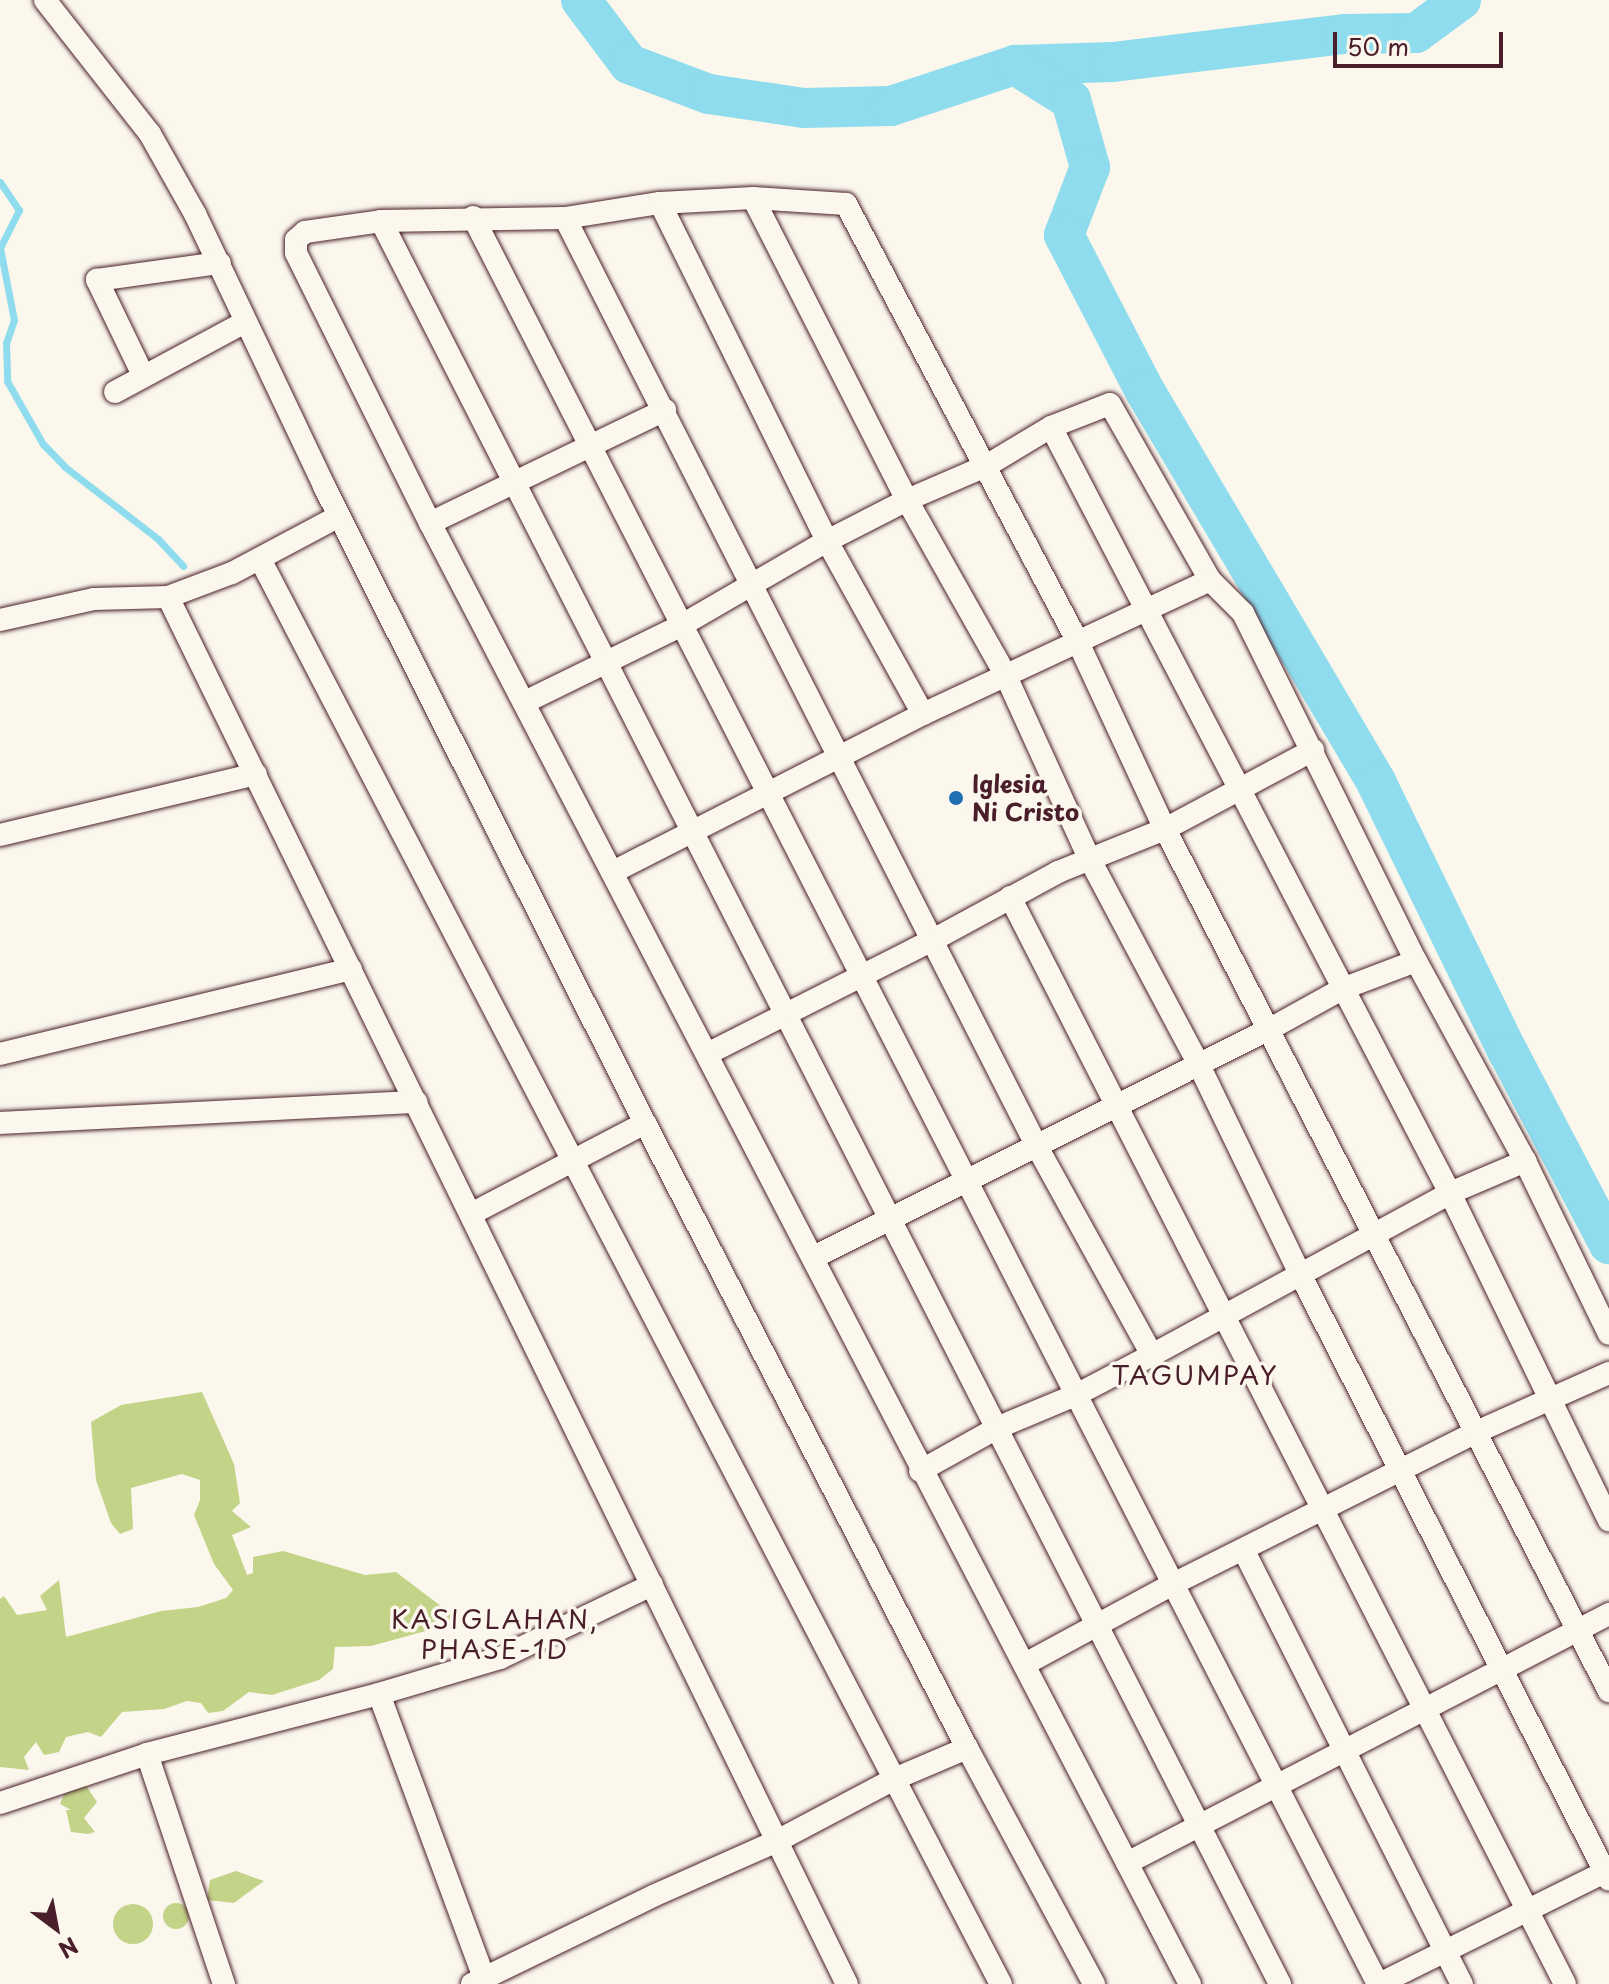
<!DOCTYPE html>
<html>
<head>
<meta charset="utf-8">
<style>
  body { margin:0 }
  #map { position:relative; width:1609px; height:1984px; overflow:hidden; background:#fbf7ec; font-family:"Playpen Sans",sans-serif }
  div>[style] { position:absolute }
  .green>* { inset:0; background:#c3d489 }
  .round { border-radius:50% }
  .stream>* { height:7px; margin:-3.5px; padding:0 3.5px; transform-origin:3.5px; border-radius:3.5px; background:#8edced }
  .river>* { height:40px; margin:-20px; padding:0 20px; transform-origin:20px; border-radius:20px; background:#8edced }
  .roads { filter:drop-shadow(0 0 2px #4a1f2b) drop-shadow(0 0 2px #4a1f2b) }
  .street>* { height:22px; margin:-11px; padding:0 11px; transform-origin:11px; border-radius:11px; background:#fbf7ec }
  .dots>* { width:22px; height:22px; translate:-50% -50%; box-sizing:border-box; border:4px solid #fbf7ec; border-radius:50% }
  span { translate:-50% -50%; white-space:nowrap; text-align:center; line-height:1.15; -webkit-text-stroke:7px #fbf7ec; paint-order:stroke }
  .poi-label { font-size:24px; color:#4a1f2b; font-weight:700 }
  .left { translate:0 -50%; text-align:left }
  .neighbourhood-label { font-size:26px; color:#4a1f2b; letter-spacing:2px }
  .north { position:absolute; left:16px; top:1888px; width:80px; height:80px; -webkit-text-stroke:6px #fbf7ec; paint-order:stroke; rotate:148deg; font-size:22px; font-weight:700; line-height:32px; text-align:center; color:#4a1f2b }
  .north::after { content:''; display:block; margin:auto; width:28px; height:36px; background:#4a1f2b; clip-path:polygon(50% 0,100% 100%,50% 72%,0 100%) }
  .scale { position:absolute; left:1333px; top:32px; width:170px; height:36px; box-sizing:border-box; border:4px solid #4a1f2b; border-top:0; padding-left:10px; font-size:24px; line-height:28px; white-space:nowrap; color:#4a1f2b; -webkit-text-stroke:6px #fbf7ec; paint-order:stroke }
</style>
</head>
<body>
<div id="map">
  <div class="green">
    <div style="clip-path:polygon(202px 1392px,234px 1464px,240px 1503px,232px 1511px,251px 1527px,232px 1535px,247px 1575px,253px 1573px,253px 1557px,283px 1551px,365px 1575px,396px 1572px,454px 1616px,455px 1623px,371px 1646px,335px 1647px,333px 1669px,319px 1680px,272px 1695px,249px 1692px,223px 1711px,208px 1713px,201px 1703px,187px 1701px,164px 1709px,122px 1712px,101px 1737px,88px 1732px,66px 1737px,59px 1752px,44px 1755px,36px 1742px,24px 1757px,29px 1770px,0 1767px,0 1599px,4px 1596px,17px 1615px,47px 1610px,40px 1596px,59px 1580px,66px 1637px,161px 1611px,198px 1607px,226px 1598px,233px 1590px,214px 1564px,194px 1515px,200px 1500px,200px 1480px,182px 1474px,131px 1488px,133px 1529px,120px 1534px,111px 1523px,96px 1480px,91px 1422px,121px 1405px)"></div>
    <div style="clip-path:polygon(82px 1780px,97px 1802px,84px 1818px,95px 1832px,88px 1834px,71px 1832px,66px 1810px,71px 1810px,60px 1804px,65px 1792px)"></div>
    <div style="clip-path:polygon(236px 1871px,264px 1881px,234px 1903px,207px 1900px,210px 1880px)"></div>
    <div class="round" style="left:163px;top:1903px;width:26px;height:26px"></div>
    <div class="round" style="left:113px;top:1904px;width:40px;height:40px"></div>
  </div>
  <div class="stream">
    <div style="left:0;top:182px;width:34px;rotate:56deg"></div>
    <div style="left:19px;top:210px;width:42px;rotate:116.6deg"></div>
    <div style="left:0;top:248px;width:73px;rotate:79deg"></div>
    <div style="left:14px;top:320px;width:24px;rotate:109deg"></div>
    <div style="left:6px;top:343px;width:38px;rotate:88deg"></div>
    <div style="left:7px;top:381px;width:73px;rotate:60.3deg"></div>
    <div style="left:43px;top:444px;width:32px;rotate:46deg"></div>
    <div style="left:65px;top:467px;width:118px;rotate:37.7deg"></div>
    <div style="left:158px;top:539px;width:37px;rotate:47deg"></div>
  </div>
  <div class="river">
    <div style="left:581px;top:0;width:80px;rotate:53.1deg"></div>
    <div style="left:629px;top:64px;width:85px;rotate:20.6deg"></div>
    <div style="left:709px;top:94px;width:96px;rotate:8.4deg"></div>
    <div style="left:804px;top:108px;width:87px;rotate:-1.3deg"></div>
    <div style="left:891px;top:106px;width:131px;rotate:-18.3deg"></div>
    <div style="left:1015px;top:65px;width:98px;rotate:-1.8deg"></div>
    <div style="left:1113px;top:62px;width:233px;rotate:-6.9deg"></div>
    <div style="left:1344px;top:34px;width:72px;rotate:-0.8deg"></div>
    <div style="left:1416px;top:33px;width:56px;rotate:-36.3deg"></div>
    <div style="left:1015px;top:65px;width:66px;rotate:32deg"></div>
    <div style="left:1071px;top:100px;width:70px;rotate:74.2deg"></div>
    <div style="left:1090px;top:167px;width:73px;rotate:110.9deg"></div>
    <div style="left:1064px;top:235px;width:176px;rotate:62.6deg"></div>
    <div style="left:1145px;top:391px;width:456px;rotate:59.4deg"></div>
    <div style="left:1377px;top:784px;width:298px;rotate:64deg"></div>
    <div style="left:1508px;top:1052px;width:217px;rotate:62.3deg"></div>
  </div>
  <div class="roads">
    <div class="street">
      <div style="left:45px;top:0;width:170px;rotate:51.9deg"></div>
      <div style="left:150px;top:134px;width:92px;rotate:60.6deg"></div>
      <div style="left:195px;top:214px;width:301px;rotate:64.6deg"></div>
      <div style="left:324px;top:486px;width:713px;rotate:63.26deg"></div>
      <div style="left:645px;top:1123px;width:703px;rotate:62.74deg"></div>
      <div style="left:967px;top:1748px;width:268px;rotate:61.7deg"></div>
      <div style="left:753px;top:198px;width:339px;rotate:63deg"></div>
      <div style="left:907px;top:500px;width:202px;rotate:60.6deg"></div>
      <div style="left:1006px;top:676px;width:200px;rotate:65.5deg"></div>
      <div style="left:1089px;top:858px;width:232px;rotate:62deg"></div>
      <div style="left:1198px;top:1063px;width:232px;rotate:64.2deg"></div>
      <div style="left:1299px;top:1272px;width:682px;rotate:62.98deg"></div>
      <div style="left:660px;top:203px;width:377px;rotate:63.7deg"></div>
      <div style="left:827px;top:541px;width:198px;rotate:61deg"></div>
      <div style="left:473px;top:217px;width:1985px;rotate:62.88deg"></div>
      <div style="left:565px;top:218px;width:1038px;rotate:63.06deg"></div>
      <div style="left:1035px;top:1143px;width:242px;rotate:61.1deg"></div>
      <div style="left:381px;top:221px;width:1979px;rotate:62.98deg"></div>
      <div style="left:143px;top:375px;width:106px;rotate:-115.8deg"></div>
      <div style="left:97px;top:280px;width:124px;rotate:-7.9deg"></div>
      <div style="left:115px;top:392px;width:148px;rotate:-28.3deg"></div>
      <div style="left:1051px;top:427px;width:864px;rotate:62.49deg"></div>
      <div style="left:1450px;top:1193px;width:364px;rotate:64.1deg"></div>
      <div style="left:430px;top:523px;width:261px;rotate:-25.7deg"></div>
      <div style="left:260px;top:559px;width:1606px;rotate:62.53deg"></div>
      <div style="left:168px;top:597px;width:1544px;rotate:63.92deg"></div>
      <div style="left:0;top:620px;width:96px;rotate:-12.6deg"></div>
      <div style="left:94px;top:599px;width:74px;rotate:-1.5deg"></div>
      <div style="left:168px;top:597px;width:68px;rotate:-20.6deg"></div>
      <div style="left:232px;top:573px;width:121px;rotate:-28deg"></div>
      <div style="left:525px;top:702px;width:175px;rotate:-26.1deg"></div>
      <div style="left:682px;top:625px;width:168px;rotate:-30.1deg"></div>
      <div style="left:827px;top:541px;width:90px;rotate:-27.1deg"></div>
      <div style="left:907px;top:500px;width:86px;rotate:-23.3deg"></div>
      <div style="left:986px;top:466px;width:76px;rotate:-31deg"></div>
      <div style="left:1051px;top:427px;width:63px;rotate:-21.3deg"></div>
      <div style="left:1110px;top:404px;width:202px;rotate:60.4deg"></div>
      <div style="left:1210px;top:580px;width:47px;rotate:45deg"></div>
      <div style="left:1243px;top:613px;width:389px;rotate:63.6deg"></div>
      <div style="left:1416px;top:961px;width:228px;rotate:61.4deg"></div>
      <div style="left:1525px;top:1161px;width:192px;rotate:64.1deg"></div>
      <div style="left:0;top:835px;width:263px;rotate:-13.4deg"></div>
      <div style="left:613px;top:872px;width:348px;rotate:-27deg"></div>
      <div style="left:923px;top:714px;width:317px;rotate:-25deg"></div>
      <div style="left:1010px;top:897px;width:1220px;rotate:62.95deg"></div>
      <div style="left:0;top:1054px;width:361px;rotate:-13.6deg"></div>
      <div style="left:707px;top:1054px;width:253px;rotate:-26.8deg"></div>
      <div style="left:933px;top:940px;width:142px;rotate:-28.5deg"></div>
      <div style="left:1058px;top:872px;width:115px;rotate:-21.9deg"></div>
      <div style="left:1165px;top:829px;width:168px;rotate:-28.1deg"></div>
      <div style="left:0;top:1123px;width:417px;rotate:-2.9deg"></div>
      <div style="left:471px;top:1214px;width:196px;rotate:-27.6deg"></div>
      <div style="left:814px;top:1257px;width:508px;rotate:-26.57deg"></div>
      <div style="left:1268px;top:1030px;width:85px;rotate:-29deg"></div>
      <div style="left:1342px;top:989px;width:79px;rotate:-20.7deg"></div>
      <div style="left:920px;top:1471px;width:90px;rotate:-29.1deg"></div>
      <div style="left:999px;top:1427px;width:86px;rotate:-22.7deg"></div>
      <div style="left:1078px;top:1394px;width:84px;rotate:-27.8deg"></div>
      <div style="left:1152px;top:1355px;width:339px;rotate:-28.5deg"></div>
      <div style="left:1450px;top:1193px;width:82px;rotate:-23.1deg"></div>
      <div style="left:1244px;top:1551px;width:485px;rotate:63.3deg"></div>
      <div style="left:1025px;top:1664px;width:166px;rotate:-28.4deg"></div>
      <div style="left:1171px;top:1585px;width:339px;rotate:-26.6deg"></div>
      <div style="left:1474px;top:1433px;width:148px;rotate:-24deg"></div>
      <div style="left:379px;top:1694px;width:305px;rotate:69.7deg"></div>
      <div style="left:147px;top:1754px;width:243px;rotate:71.5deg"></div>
      <div style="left:0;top:1803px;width:155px;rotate:-18.4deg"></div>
      <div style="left:147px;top:1754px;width:240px;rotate:-14.5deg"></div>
      <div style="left:379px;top:1694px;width:126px;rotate:-16.6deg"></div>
      <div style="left:500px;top:1658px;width:169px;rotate:-25.7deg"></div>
      <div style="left:1127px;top:1863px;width:543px;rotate:-27.32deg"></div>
      <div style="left:472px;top:1984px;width:201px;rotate:-25.9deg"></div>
      <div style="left:653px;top:1896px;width:136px;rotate:-23.9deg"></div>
      <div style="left:777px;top:1841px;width:132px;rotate:-27.9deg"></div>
      <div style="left:894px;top:1779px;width:79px;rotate:-23deg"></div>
      <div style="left:1190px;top:1984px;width:1647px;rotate:-117.48deg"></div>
      <div style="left:430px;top:523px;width:301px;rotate:-116.4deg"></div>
      <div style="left:296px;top:253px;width:13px;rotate:-90deg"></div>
      <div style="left:296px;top:240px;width:12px;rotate:-42deg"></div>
      <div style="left:305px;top:232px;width:77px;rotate:-8.2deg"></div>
      <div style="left:381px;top:221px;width:184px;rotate:-0.9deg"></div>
      <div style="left:565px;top:218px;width:96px;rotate:-9deg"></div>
      <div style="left:660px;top:203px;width:93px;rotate:-3.1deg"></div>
      <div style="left:753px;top:198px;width:93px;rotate:3.7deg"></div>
      <div style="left:846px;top:204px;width:496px;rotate:62.1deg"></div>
      <div style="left:1078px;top:642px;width:206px;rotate:65.1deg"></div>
      <div style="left:1165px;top:829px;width:970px;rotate:62.75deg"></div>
      <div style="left:1379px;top:1984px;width:257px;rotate:-26.4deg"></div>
    </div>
  </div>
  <div class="dots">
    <div style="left:956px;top:798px;background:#1f6fb2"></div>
  </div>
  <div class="poi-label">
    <span class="left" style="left:972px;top:798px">Iglesia<br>Ni Cristo</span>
  </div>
  <div class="neighbourhood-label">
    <span style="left:1195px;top:1375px">TAGUMPAY</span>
    <span style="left:495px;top:1634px">KASIGLAHAN,<br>PHASE-1D</span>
  </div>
  <div class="north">N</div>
  <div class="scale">50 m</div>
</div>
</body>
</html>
